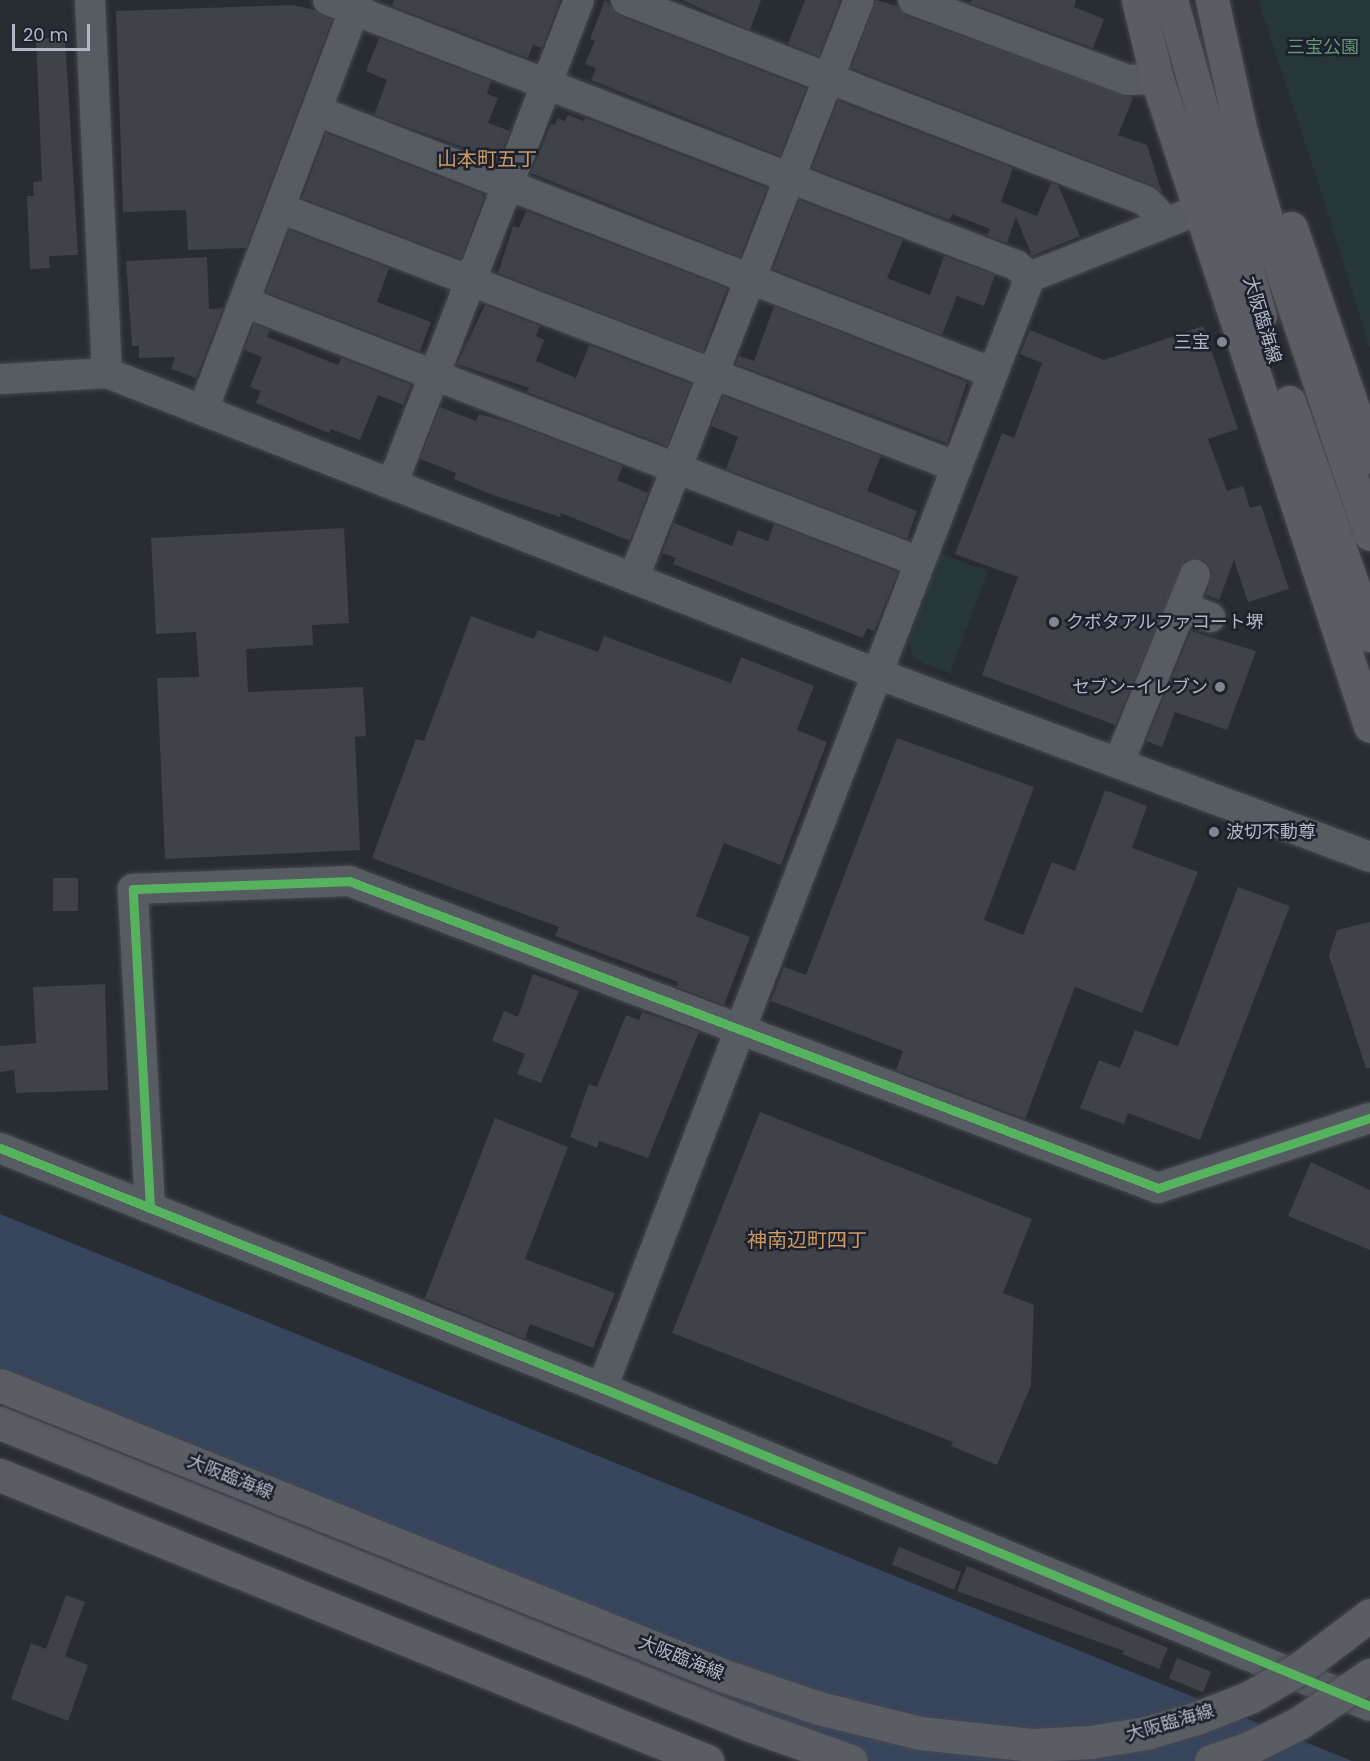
<!DOCTYPE html>
<html>
<head>
<meta charset="utf-8">
<style>
  body { margin:0 }
  #map { position:relative; width:1370px; height:1761px; overflow:hidden; background:#282c33; font-family:Poppins,"Noto Sans JP",sans-serif }
  div>[style] { position:absolute }
  .green>* { inset:0; background:#263639 }
  .water>* { inset:0; background:#37455d }
  .building>* { inset:0; background:#3f4248; transform-origin:0 0 }
  .roads { filter:drop-shadow(0 0 2px #46484e) drop-shadow(0 0 2px #46484e) }
  .minor>* { height:30px; margin:-15px; padding:0 15px; transform-origin:15px; border-radius:15px; background:#575b62 }
  .major>* { height:33px; margin:-16.5px; padding:0 16.5px; transform-origin:16.5px; border-radius:16.5px; background:#5a5d64 }
  .bridges { filter:drop-shadow(0 0 2px #454850) drop-shadow(0 0 2px #454850) }
  .major-bridge>* { height:33px; margin:-16.5px; padding:0 16.5px; transform-origin:16.5px; border-radius:16.5px; background:#5a5d64 }
  .cycleway>* { height:9px; margin:-4.5px; padding:0 4.5px; transform-origin:4.5px; border-radius:4.5px; background:#56b35d }
  .dots>* { width:16px; height:16px; translate:-50% -50%; box-sizing:border-box; border:3px solid #1c222d; border-radius:50% }
  span { translate:-50% -50%; white-space:nowrap; text-align:center; line-height:1.15; -webkit-text-stroke:5px #1c222d; paint-order:stroke }
  .park-label { font-size:18px; color:#6a9476 }
  .street-label { font-size:18px; color:#b1b7c5 }
  .poi-label { font-size:18px; color:#b1b7c5 }
  .right { translate:-100% -50%; text-align:right }
  .left { translate:0 -50%; text-align:left }
  .neighbourhood-label { font-size:20px; color:#cd9864 }
  .scale { position:absolute; left:12px; top:24px; width:78px; height:27px; box-sizing:border-box; border:3px solid #b1b7c5; border-top:0; padding-left:8px; font-size:18px; line-height:21px; white-space:nowrap; color:#b1b7c5; -webkit-text-stroke:4px #1c222d; paint-order:stroke }
</style>
</head>
<body>
<div id="map">
  <div class="green">
    <div style="clip-path:polygon(1258px 0,1370px 0,1370px 349px,1318px 182px)"></div>
    <div style="clip-path:polygon(941px 554px,988px 571px,950px 673px,915px 660px,908px 643px)"></div>
  </div>
  <div class="water">
    <div style="clip-path:polygon(0 1214px,1352px 1761px,871px 1761px,0 1405px)"></div>
  </div>
  <div class="building">
    <div style="clip-path:polygon(394px 0,560px 0,542px 48px,533px 45px,528px 58px,392px 6px)"></div>
    <div style="clip-path:polygon(605px 0,620px 16px,806px 88px,780px 156px,591px 80px,596px 68px,585px 64px,595px 41px,590px 39px)"></div>
    <div style="clip-path:polygon(682px 0,761px 0,750px 30px)"></div>
    <div style="clip-path:polygon(805px 0,840px 0,819px 56px,788px 44px)"></div>
    <div style="clip-path:polygon(876px 0,897px 6px,907px 16px,1133px 98px,1118px 135px,1147px 145px,1162px 193px,1152px 185px,851px 68px)"></div>
    <div style="clip-path:polygon(972px 0,1076px 0,1074px 7px,1104px 19px,1093px 48px,970px 3px)"></div>
    <div style="clip-path:polygon(293px 5px,314px 10px,332px 20px,246px 248px,188px 250px,186px 210px,123px 212px,116px 11px)"></div>
    <div style="clip-path:polygon(65px 37px,78px 255px,49px 256px,50px 268px,30px 269px,27px 196px,34px 196px,33px 182px,42px 181px,36px 39px)"></div>
    <div style="clip-path:polygon(379px 38px,491px 81px,487px 94px,498px 98px,488px 123px,510px 131px,499px 160px,374px 115px,387px 80px,366px 71px)"></div>
    <div style="clip-path:polygon(838px 101px,1013px 168px,1001px 202px,1037px 216px,1051px 183px,1058px 185px,1080px 236px,1032px 256px,1016px 217px,1007px 243px,987px 236px,990px 229px,952px 214px,950px 220px,812px 168px)"></div>
    <div style="clip-path:polygon(568px 115px,584px 121px,585px 118px,767px 188px,740px 257px,531px 173px,551px 124px,555px 125px,557px 118px,565px 121px)"></div>
    <div style="clip-path:polygon(326px 133px,481px 193px,484px 198px,461px 259px,302px 198px)"></div>
    <div style="clip-path:polygon(799px 200px,903px 240px,887px 278px,930px 295px,944px 256px,995px 275px,984px 306px,957px 296px,942px 335px,773px 269px)"></div>
    <div style="clip-path:polygon(526px 211px,727px 288px,703px 352px,498px 273px,513px 226px,519px 228px)"></div>
    <div style="clip-path:polygon(289px 230px,389px 268px,377px 302px,431px 322px,420px 351px,266px 292px)"></div>
    <div style="clip-path:polygon(207px 257px,209px 309px,223px 308px,196px 378px,171px 369px,175px 357px,139px 358px,139px 346px,132px 346px,126px 261px)"></div>
    <div style="clip-path:polygon(485px 305px,540px 326px,536px 336px,544px 340px,536px 361px,576px 378px,589px 345px,691px 384px,667px 446px,527px 392px,529px 388px,457px 364px)"></div>
    <div style="clip-path:polygon(774px 306px,967px 382px,947px 443px,736px 364px,739px 356px,754px 361px)"></div>
    <div style="clip-path:polygon(254px 324px,270px 330px,267px 337px,338px 365px,341px 358px,411px 385px,403px 405px,378px 395px,360px 440px,331px 429px,329px 433px,256px 403px,261px 391px,250px 387px,262px 357px,244px 350px)"></div>
    <div style="clip-path:polygon(1203px 326px,1238px 429px,1208px 439px,1227px 491px,1243px 486px,1250px 508px,1261px 505px,1289px 589px,1248px 602px,1234px 560px,1219px 600px,1206px 595px,1212px 573px,1208px 564px,1201px 559px,1185px 561px,1115px 725px,982px 675px,1018px 577px,955px 554px,1002px 433px,1014px 438px,1042px 363px,1020px 354px,1030px 330px,1104px 360px)"></div>
    <div style="clip-path:polygon(723px 396px,881px 456px,867px 491px,917px 511px,907px 539px,726px 469px,738px 437px,711px 426px)"></div>
    <div style="clip-path:polygon(440px 407px,476px 421px,479px 414px,514px 424px,623px 466px,617px 480px,648px 493px,630px 541px,561px 513px,560px 517px,490px 494px,454px 479px,456px 473px,420px 459px)"></div>
    <div style="clip-path:polygon(674px 523px,732px 546px,738px 530px,768px 541px,774px 524px,898px 572px,874px 631px,867px 628px,863px 638px,673px 564px,676px 558px,662px 553px)"></div>
    <div style="clip-path:polygon(344px 528px,349px 623px,312px 625px,313px 645px,246px 649px,248px 692px,363px 687px,366px 736px,355px 737px,360px 850px,165px 859px,157px 678px,199px 677px,196px 632px,156px 634px,151px 538px)"></div>
    <div style="clip-path:polygon(471px 616px,534px 639px,538px 630px,598px 652px,604px 636px,731px 683px,741px 657px,814px 686px,797px 730px,827px 742px,781px 865px,724px 843px,696px 916px,750px 937px,724px 1005px,677px 987px,678px 982px,555px 936px,559px 927px,372px 858px,416px 739px,424px 741px)"></div>
    <div style="clip-path:polygon(1191px 631px,1256px 651px,1227px 730px,1175px 712px,1162px 747px,1146px 741px)"></div>
    <div style="clip-path:polygon(897px 738px,1034px 787px,984px 920px,1023px 935px,1052px 862px,1075px 871px,1105px 790px,1147px 806px,1132px 848px,1198px 872px,1142px 1013px,1075px 987px,1025px 1119px,896px 1070px,903px 1051px,771px 1001px,784px 967px,806px 975px)"></div>
    <div style="left:53px;top:878px;width:25px;height:33px"></div>
    <div style="clip-path:polygon(1238px 887px,1290px 906px,1200px 1140px,1128px 1113px,1124px 1124px,1080px 1108px,1099px 1060px,1120px 1068px,1135px 1030px,1178px 1046px)"></div>
    <div style="clip-path:polygon(1370px 922px,1370px 1068px,1366px 1068px,1329px 956px,1337px 930px)"></div>
    <div style="clip-path:polygon(533px 974px,579px 991px,541px 1083px,517px 1074px,525px 1054px,492px 1041px,504px 1011px,518px 1017px)"></div>
    <div style="clip-path:polygon(105px 984px,108px 1090px,16px 1093px,14px 1070px,0 1072px,0 1046px,36px 1043px,33px 987px)"></div>
    <div style="clip-path:polygon(642px 1012px,699px 1032px,648px 1158px,599px 1141px,597px 1148px,570px 1137px,589px 1084px,597px 1087px,626px 1015px,639px 1020px)"></div>
    <div style="clip-path:polygon(760px 1112px,1032px 1219px,1003px 1293px,1034px 1305px,1031px 1386px,997px 1465px,951px 1446px,953px 1442px,672px 1333px)"></div>
    <div style="clip-path:polygon(495px 1118px,568px 1147px,525px 1259px,615px 1293px,593px 1348px,530px 1324px,525px 1339px,425px 1298px)"></div>
    <div style="clip-path:polygon(1311px 1162px,1370px 1190px,1370px 1250px,1288px 1216px)"></div>
    <div style="left:899px;top:1547px;width:67px;height:19px;rotate:22deg"></div>
    <div style="clip-path:polygon(967px 1566px,1168px 1648px,1159px 1669px,1122px 1654px,1124px 1651px,957px 1591px)"></div>
    <div style="clip-path:polygon(66px 1595px,85px 1602px,65px 1656px,88px 1665px,68px 1721px,11px 1699px,31px 1643px,46px 1649px)"></div>
    <div style="left:1177px;top:1658px;width:37px;height:22px;rotate:22deg"></div>
  </div>
  <div class="roads">
    <div class="minor">
      <div style="left:90px;top:0;width:373px;rotate:87.4deg"></div>
      <div style="left:328px;top:0;width:737px;rotate:21.07deg"></div>
      <div style="left:1016px;top:265px;width:18px;rotate:41deg"></div>
      <div style="left:626px;top:0;width:557px;rotate:21.13deg"></div>
      <div style="left:1146px;top:201px;width:28px;rotate:46deg"></div>
      <div style="left:913px;top:0;width:229px;rotate:20.4deg"></div>
      <div style="left:1128px;top:80px;width:29px;rotate:-2deg"></div>
      <div style="left:317px;top:111px;width:725px;rotate:21.19deg"></div>
      <div style="left:280px;top:208px;width:725px;rotate:20.94deg"></div>
      <div style="left:244px;top:302px;width:724px;rotate:21.04deg"></div>
      <div style="left:0;top:379px;width:107px;rotate:-3.2deg"></div>
      <div style="left:107px;top:373px;width:828px;rotate:21.33deg"></div>
      <div style="left:878px;top:674px;width:525px;rotate:20.4deg"></div>
      <div style="left:203px;top:410px;width:438px;rotate:-69.3deg"></div>
      <div style="left:393px;top:482px;width:517px;rotate:-68.9deg"></div>
      <div style="left:634px;top:577px;width:619px;rotate:-68.7deg"></div>
      <div style="left:1182px;top:607px;width:30px;rotate:20deg"></div>
      <div style="left:1119px;top:762px;width:202px;rotate:-67.9deg"></div>
      <div style="left:0;top:1148px;width:648px;rotate:21.74deg"></div>
      <div style="left:602px;top:1388px;width:831px;rotate:22.49deg"></div>
      <div style="left:150px;top:1208px;width:319px;rotate:-93.1deg"></div>
      <div style="left:133px;top:889px;width:216px;rotate:-2.1deg"></div>
      <div style="left:349px;top:881px;width:865px;rotate:20.78deg"></div>
      <div style="left:1158px;top:1188px;width:223px;rotate:-18.3deg"></div>
      <div style="left:602px;top:1388px;width:1191px;rotate:-68.93deg"></div>
      <div style="left:1030px;top:277px;width:184px;rotate:-21.7deg"></div>
    </div>
    <div class="major">
      <div style="left:1138px;top:0;width:81px;rotate:76.5deg"></div>
      <div style="left:1157px;top:79px;width:681px;rotate:71.78deg"></div>
      <div style="left:1171px;top:0;width:328px;rotate:74.3deg"></div>
      <div style="left:1212px;top:0;width:135px;rotate:77.6deg"></div>
      <div style="left:1241px;top:132px;width:126px;rotate:73.9deg"></div>
      <div style="left:1276px;top:253px;width:296px;rotate:71.5deg"></div>
      <div style="left:1291px;top:228px;width:242px;rotate:71deg"></div>
      <div style="left:1289px;top:402px;width:247px;rotate:70.8deg"></div>
      <div style="left:0;top:1423px;width:809px;rotate:21.93deg"></div>
      <div style="left:750px;top:1725px;width:107px;rotate:19.6deg"></div>
      <div style="left:0;top:1475px;width:763px;rotate:22.02deg"></div>
    </div>
  </div>
  <div class="bridges">
    <div class="major-bridge">
      <div style="left:0;top:1385px;width:778px;rotate:21.88deg"></div>
      <div style="left:722px;top:1675px;width:102px;rotate:18.8deg"></div>
      <div style="left:819px;top:1708px;width:104px;rotate:13.9deg"></div>
      <div style="left:920px;top:1733px;width:114px;rotate:6.1deg"></div>
      <div style="left:1033px;top:1745px;width:58px;rotate:-3deg"></div>
      <div style="left:1091px;top:1742px;width:56px;rotate:-9.3deg"></div>
      <div style="left:1146px;top:1733px;width:53px;rotate:-16.4deg"></div>
      <div style="left:1197px;top:1718px;width:57px;rotate:-21.6deg"></div>
      <div style="left:1250px;top:1697px;width:58px;rotate:-30.1deg"></div>
      <div style="left:1300px;top:1668px;width:88px;rotate:-37.1deg"></div>
      <div style="left:1211px;top:1761px;width:40px;rotate:-18.9deg"></div>
      <div style="left:1249px;top:1748px;width:56px;rotate:-26.6deg"></div>
      <div style="left:1299px;top:1723px;width:86px;rotate:-34.1deg"></div>
    </div>
  </div>
  <div class="cycleway">
    <div style="left:0;top:1148px;width:648px;rotate:21.74deg"></div>
    <div style="left:602px;top:1388px;width:831px;rotate:22.49deg"></div>
    <div style="left:150px;top:1208px;width:319px;rotate:-93.1deg"></div>
    <div style="left:133px;top:889px;width:216px;rotate:-2.1deg"></div>
    <div style="left:349px;top:881px;width:865px;rotate:20.78deg"></div>
    <div style="left:1158px;top:1188px;width:223px;rotate:-18.3deg"></div>
  </div>
  <div class="dots">
    <div style="left:1222px;top:342px;background:#818692"></div>
    <div style="left:1054px;top:622px;background:#818692"></div>
    <div style="left:1220px;top:687px;background:#818692"></div>
    <div style="left:1214px;top:832px;background:#818692"></div>
  </div>
  <div class="park-label">
    <span style="left:1323px;top:47px">三宝公園</span>
  </div>
  <div class="street-label">
    <span style="left:1262px;top:320px;rotate:73deg">大阪臨海線</span>
    <span style="left:230px;top:1477px;rotate:22deg">大阪臨海線</span>
    <span style="left:681px;top:1658px;rotate:22deg">大阪臨海線</span>
    <span style="left:1170px;top:1723px;rotate:-16deg">大阪臨海線</span>
  </div>
  <div class="poi-label">
    <span class="right" style="left:1210px;top:342px">三宝</span>
    <span class="left" style="left:1066px;top:622px">クボタアルファコート堺</span>
    <span class="right" style="left:1208px;top:687px">セブン-イレブン</span>
    <span class="left" style="left:1226px;top:832px">波切不動尊</span>
  </div>
  <div class="neighbourhood-label">
    <span style="left:487px;top:159px">山本町五丁</span>
    <span style="left:807px;top:1240px">神南辺町四丁</span>
  </div>
  <div class="scale">20 m</div>
</div>
</body>
</html>
